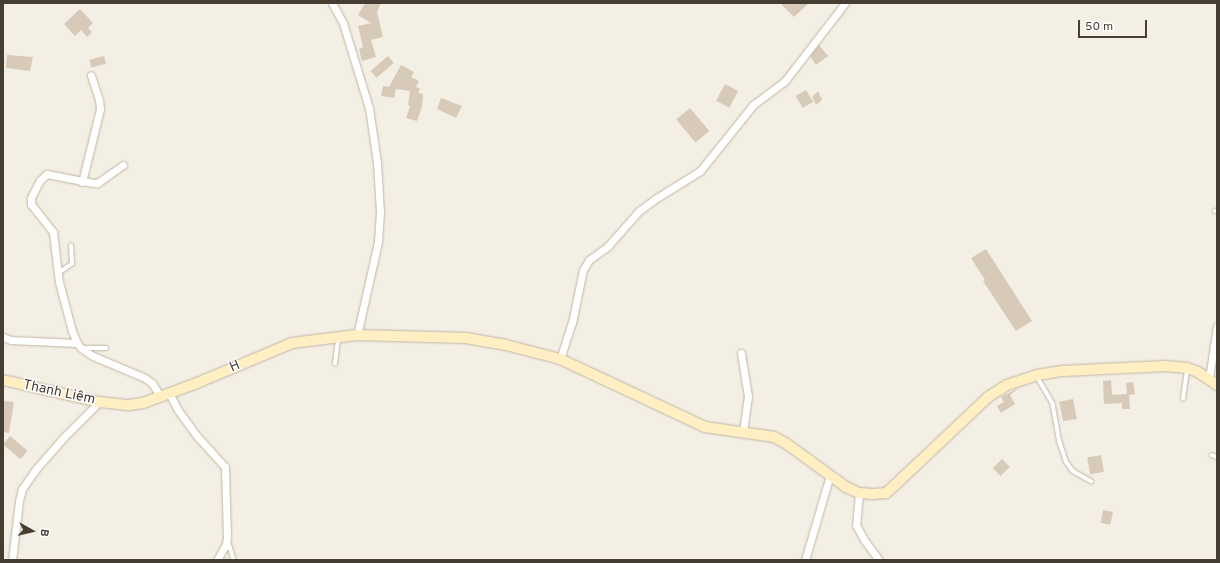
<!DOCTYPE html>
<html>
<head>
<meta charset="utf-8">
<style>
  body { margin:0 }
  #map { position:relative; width:1220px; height:563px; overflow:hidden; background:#f4efe4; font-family:Overpass,sans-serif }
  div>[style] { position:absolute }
  .building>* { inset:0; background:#d7cab8; transform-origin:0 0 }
  .roads { filter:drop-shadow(0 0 1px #c0b6a5) drop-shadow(0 0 1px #c0b6a5) }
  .lane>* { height:3.5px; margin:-1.75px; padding:0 1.75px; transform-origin:1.75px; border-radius:1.75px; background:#fff }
  .street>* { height:7px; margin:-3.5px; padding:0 3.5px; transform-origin:3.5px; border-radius:3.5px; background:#fff }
  .secondary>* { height:10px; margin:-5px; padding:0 5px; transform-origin:5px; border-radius:5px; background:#ffefc3 }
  span { translate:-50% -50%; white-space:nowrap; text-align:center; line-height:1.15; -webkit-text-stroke:3px #fff; paint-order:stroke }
  .street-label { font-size:14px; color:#473e33 }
  .frame { position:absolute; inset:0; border:4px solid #473e33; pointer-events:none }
  .north { position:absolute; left:12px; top:511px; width:40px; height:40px; -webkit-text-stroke:3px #fff; paint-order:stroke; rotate:98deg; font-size:11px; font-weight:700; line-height:16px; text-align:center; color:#473e33 }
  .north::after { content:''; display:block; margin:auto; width:14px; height:18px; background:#473e33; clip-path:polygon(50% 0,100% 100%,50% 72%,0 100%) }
  .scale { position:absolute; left:1078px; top:20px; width:69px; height:18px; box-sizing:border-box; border:2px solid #473e33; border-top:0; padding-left:5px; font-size:12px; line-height:14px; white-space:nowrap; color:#473e33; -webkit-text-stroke:3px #fff; paint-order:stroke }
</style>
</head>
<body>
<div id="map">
  <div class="building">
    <div style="clip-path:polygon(365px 3px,381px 3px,377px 12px,383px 37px,371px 40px,376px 57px,362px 61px,359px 49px,363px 47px,358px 26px,371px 23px,358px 15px)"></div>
    <div style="clip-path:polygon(780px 3px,809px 3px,794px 17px)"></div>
    <div style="clip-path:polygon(80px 9px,93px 23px,88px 28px,92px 32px,87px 37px,81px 30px,75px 36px,64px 24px)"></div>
    <div style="clip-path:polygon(819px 45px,828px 56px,816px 65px,810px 56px)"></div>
    <div style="clip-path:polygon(7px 55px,33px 57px,30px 71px,6px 68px)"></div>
    <div style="left:104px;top:56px;width:8px;height:15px;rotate:76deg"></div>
    <div style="left:388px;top:56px;width:9px;height:23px;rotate:49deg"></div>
    <div style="clip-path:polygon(401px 65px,414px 72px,411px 77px,419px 81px,416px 87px,420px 88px,418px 93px,423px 94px,422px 107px,417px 121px,406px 118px,410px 106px,408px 105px,410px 91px,396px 89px,394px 98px,381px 96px,383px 86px,389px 87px)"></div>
    <div style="left:725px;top:84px;width:15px;height:19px;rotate:28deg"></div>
    <div style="left:806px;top:90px;width:14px;height:12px;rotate:60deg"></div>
    <div style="clip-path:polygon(818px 91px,822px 100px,816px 105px,812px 97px)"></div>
    <div style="clip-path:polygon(441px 98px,462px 106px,456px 118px,437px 109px)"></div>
    <div style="left:690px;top:108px;width:30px;height:18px;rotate:50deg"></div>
    <div style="clip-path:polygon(986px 249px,1032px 321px,1016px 331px,983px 281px,985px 280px,971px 258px)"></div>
    <div style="clip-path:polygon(1111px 380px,1112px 395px,1127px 394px,1126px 383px,1133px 382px,1135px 394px,1129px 395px,1130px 409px,1122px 409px,1122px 403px,1104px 404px,1103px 381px)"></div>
    <div style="clip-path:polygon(1019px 388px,1010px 395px,1015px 404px,1001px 413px,997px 406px,1004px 402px,1001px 397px)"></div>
    <div style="left:1073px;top:399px;width:20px;height:14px;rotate:79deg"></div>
    <div style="clip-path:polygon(3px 401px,14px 402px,9px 433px,3px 432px)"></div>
    <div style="left:10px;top:436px;width:23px;height:11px;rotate:40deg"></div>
    <div style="left:1101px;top:455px;width:17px;height:14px;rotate:80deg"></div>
    <div style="left:1002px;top:459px;width:11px;height:13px;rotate:45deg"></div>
    <div style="left:1103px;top:510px;width:10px;height:13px;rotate:11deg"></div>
  </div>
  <div class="roads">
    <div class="lane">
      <div style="left:1215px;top:211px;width:2px"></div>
      <div style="left:58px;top:273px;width:17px;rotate:-33deg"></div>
      <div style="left:72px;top:264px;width:18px;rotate:-93deg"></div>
      <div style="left:84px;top:348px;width:22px"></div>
      <div style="left:335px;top:364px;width:26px;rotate:-83deg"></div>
      <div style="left:1037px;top:376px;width:32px;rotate:60deg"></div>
      <div style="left:1053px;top:404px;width:39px;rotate:80deg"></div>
      <div style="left:1060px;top:442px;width:20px;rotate:72deg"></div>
      <div style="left:1066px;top:461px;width:12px;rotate:55deg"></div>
      <div style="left:1073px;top:471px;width:21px;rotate:29deg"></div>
      <div style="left:1183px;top:399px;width:30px;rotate:-82deg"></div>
      <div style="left:1212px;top:455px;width:5px;rotate:22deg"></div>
      <div style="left:228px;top:540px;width:21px;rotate:73deg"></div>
    </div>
    <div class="street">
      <div style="left:332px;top:3px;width:23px;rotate:61deg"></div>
      <div style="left:343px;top:23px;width:89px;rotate:73deg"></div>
      <div style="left:369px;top:108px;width:55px;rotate:81.6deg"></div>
      <div style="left:377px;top:162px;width:50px;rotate:86.6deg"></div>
      <div style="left:380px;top:212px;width:30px;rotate:94deg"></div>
      <div style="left:378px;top:242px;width:95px;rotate:102.7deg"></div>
      <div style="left:123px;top:165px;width:32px;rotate:145deg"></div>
      <div style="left:97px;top:183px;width:4px;rotate:180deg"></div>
      <div style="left:93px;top:183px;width:47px;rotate:-168.9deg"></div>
      <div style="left:47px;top:174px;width:9px;rotate:139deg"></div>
      <div style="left:40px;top:180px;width:20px;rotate:117deg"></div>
      <div style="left:31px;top:198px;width:6px;rotate:90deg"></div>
      <div style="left:31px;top:204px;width:36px;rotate:52deg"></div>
      <div style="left:53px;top:232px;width:50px;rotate:83.2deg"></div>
      <div style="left:59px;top:282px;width:51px;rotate:75.1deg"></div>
      <div style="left:72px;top:331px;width:13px;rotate:67deg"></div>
      <div style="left:77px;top:343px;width:6px;rotate:51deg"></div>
      <div style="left:81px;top:348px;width:14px;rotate:34deg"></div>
      <div style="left:93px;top:356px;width:56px;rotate:22.9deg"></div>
      <div style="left:145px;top:378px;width:9px;rotate:36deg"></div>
      <div style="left:152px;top:383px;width:15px;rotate:58deg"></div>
      <div style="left:82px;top:182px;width:75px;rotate:-76.1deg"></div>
      <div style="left:100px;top:109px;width:9px;rotate:-96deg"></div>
      <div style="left:99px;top:100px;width:26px;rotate:-108deg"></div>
      <div style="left:3px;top:337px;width:9px;rotate:21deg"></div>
      <div style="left:11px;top:340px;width:66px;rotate:2.6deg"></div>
      <div style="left:741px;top:353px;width:44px;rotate:80.8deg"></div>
      <div style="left:748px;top:396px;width:37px;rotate:98deg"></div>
      <div style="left:560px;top:359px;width:38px;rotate:-72deg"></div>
      <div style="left:572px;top:323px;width:54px;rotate:-78.3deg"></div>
      <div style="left:583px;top:270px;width:12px;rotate:-59deg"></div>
      <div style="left:589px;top:260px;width:24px;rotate:-36deg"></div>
      <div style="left:608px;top:246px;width:47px;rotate:-48.5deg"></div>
      <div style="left:639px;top:211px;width:20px;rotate:-37deg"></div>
      <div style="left:655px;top:199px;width:53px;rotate:-31.9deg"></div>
      <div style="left:700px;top:171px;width:85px;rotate:-51.2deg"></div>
      <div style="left:753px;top:105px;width:39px;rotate:-37deg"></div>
      <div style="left:784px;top:82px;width:100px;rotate:-52.3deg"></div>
      <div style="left:1209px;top:378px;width:52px;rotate:-81.1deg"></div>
      <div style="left:169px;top:393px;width:19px;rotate:62deg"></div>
      <div style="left:178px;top:410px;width:31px;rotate:54deg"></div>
      <div style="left:196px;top:435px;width:43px;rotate:47.8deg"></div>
      <div style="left:225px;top:467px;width:70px;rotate:88.4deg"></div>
      <div style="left:227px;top:537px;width:7px;rotate:98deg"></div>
      <div style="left:226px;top:544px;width:18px;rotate:119deg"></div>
      <div style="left:859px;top:493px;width:32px;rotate:95deg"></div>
      <div style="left:856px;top:525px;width:18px;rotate:61deg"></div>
      <div style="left:865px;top:541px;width:24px;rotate:54deg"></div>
      <div style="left:12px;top:560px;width:59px;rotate:-83.2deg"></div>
      <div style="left:19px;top:501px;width:12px;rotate:-76deg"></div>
      <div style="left:22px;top:489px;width:24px;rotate:-55deg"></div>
      <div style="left:36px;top:469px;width:41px;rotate:-48.9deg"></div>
      <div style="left:63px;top:438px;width:51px;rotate:-45deg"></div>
      <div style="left:805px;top:560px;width:89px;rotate:-73.6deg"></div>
    </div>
    <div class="secondary">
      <div style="left:3px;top:380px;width:98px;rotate:12.9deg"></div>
      <div style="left:99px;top:402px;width:30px;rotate:6deg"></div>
      <div style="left:129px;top:405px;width:14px;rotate:-8deg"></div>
      <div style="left:143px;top:403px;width:58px;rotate:-20.3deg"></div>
      <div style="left:197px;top:383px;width:103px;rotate:-22.8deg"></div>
      <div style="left:292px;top:343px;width:65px;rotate:-7deg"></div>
      <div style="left:357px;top:335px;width:109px;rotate:1.6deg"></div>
      <div style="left:466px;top:338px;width:41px;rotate:9.9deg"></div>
      <div style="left:506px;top:345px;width:56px;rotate:14.5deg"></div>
      <div style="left:560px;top:359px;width:160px;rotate:25.1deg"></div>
      <div style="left:705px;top:427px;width:70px;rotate:8.2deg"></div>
      <div style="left:774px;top:437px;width:15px;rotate:28deg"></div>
      <div style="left:787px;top:444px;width:73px;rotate:36.1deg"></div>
      <div style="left:846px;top:487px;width:14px;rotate:25deg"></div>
      <div style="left:859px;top:493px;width:14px;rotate:4deg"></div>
      <div style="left:873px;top:494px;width:13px;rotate:-4deg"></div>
      <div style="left:886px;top:493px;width:12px;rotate:-42deg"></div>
      <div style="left:895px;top:485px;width:128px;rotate:-43.4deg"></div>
      <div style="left:988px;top:397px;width:22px;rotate:-32deg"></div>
      <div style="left:1007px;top:385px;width:32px;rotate:-18deg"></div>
      <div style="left:1037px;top:375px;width:26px;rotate:-9deg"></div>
      <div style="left:1063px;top:371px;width:102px;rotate:-2.8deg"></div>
      <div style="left:1165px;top:366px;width:22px;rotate:5deg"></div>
      <div style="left:1187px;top:368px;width:12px;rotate:20deg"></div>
      <div style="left:1198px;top:372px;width:23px;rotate:34deg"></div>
    </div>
  </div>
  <div class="street-label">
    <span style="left:235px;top:367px;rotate:-23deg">H</span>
    <span style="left:59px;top:393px;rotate:12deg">Thanh Liêm</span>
  </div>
  <div class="frame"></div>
  <div class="north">B</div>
  <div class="scale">50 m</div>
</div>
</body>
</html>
